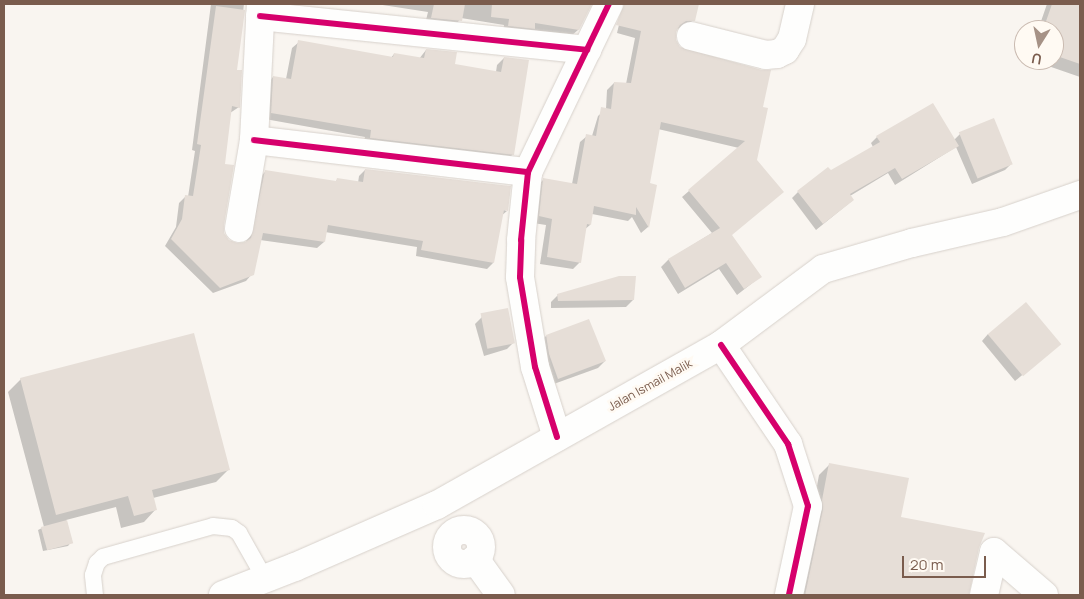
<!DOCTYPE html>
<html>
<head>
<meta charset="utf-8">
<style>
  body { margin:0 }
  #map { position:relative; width:1084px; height:599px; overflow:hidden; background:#f9f5f0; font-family:Manrope,sans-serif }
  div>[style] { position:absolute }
  .shadow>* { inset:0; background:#0003 }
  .building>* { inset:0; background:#e6ded7; transform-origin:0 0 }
  .roads { filter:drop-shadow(0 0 1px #d7d1cb) drop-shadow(0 0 1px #d7d1cb) }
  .lane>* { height:16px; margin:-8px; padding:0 8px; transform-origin:8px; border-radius:8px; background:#fefefd }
  .street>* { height:28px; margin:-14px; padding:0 14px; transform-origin:14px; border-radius:14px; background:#fefefd }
  .street>.ring { margin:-14px; padding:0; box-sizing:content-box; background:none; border:28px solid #fefefd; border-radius:50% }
  .secondary>* { height:28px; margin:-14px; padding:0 14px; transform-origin:14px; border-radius:14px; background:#fefefd }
  .cycleway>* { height:6px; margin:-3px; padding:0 3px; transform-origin:3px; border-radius:3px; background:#d6006c }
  span { translate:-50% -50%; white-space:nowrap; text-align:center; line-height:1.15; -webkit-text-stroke:5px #fffaf3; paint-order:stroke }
  .street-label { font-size:12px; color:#7a5c4d }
  .frame { position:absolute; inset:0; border:5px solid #7a5c4d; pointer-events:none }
  .north { position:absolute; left:1014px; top:20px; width:50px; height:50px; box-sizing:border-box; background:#fffaf3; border:1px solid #cabbb1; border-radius:50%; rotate:190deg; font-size:14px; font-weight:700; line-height:20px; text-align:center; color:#7a5c4d }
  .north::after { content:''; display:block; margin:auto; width:18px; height:22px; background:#a69286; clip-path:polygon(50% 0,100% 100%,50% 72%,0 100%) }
  .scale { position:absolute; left:902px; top:556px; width:84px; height:22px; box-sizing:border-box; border:2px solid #7a5c4d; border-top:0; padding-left:6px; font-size:15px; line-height:18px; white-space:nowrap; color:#7a5c4d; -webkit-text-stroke:4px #fffaf3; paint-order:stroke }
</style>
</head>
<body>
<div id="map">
  <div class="shadow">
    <div style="clip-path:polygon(211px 4px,244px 4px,236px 71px,239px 107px,230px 113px,223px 165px,222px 225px,223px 234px,229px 241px,237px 245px,246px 243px,259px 178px,265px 172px,335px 182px,337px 180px,358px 183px,359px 176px,365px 170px,507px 211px,501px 216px,493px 263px,487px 269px,416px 256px,417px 247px,325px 232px,324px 242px,317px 248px,260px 240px,252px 274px,246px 281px,213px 293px,165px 246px,176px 227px,179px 203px,186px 196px,188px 197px,195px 151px,192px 150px)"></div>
    <div style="clip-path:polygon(376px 4px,586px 4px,583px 18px,578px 30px,571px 36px,532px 30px,527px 35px,503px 32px,504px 25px,461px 18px,454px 27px,425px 24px,428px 12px)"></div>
    <div style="clip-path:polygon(624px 4px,697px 4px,693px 20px,686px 27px,676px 29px,675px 40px,679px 48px,762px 71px,731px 235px,760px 277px,737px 295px,719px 269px,678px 294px,661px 267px,668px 260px,712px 233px,682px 197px,739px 148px,658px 129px,648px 184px,656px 186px,648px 227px,641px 233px,632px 217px,628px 221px,592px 214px,590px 225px,584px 230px,580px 262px,573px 269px,540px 264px,546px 225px,533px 223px,537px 186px,544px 179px,572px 184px,580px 142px,587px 136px,592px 136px,598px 116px,606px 109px,607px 90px,614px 83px,626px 84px,635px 38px,617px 33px)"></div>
    <div style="clip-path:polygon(1047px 4px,1080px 4px,1080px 77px,1031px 60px,1054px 60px,1054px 30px,1038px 30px)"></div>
    <div style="clip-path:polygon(299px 42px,391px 58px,394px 54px,419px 59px,426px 50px,453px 65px,496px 72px,497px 65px,504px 58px,513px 154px,506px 161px,363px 144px,365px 137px,265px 119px,267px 84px,273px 77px,286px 79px,292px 48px)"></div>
    <div style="clip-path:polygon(960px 134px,1012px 163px,1005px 170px,972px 184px,956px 147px,895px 185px,888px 173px,850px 196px,853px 200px,816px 230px,792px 198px,798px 192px,873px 147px,871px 143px,877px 137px,954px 140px)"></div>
    <div style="clip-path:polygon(558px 295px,633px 300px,626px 307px,551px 308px,551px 302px)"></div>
    <div style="clip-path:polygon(482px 317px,514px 342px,507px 349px,484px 356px,475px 324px)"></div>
    <div style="clip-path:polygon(988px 334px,1052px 350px,1015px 381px,982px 341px)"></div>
    <div style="clip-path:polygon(546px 336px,605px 361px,598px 368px,551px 385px,539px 343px)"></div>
    <div style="clip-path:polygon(21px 379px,229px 469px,216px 482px,153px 498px,156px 509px,144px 522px,121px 528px,116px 507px,66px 520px,71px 542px,68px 546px,43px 551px,38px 530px,44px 527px,8px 392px)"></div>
    <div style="clip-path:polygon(830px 464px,900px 518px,978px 548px,968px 595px,797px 595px,819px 475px)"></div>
  </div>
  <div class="building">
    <div style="clip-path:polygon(434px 4px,465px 4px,462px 21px,431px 18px)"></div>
    <div style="clip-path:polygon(492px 4px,592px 4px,579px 30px,535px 23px,535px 29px,508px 26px,509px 19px,491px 17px)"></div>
    <div style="clip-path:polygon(624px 4px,699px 4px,695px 21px,686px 21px,680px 25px,676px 32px,676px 40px,680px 47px,762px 70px,771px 70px,763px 107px,768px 108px,757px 160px,784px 192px,732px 235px,762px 277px,744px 289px,726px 263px,685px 288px,668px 259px,720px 228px,688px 190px,745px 141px,661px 122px,650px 183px,657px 185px,649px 228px,636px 207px,636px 215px,594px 206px,591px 225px,587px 224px,581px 263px,547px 257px,552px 219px,539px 216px,543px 178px,577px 184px,586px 134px,596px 136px,601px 107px,611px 109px,614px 82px,631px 83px,641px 31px,616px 25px)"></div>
    <div style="clip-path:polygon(1052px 4px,1080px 4px,1080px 64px,1054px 55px,1054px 30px,1043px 30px)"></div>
    <div style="clip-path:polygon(216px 6px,245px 10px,237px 70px,242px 70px,240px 108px,232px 106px,225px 164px,234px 165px,224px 225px,224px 233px,229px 240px,237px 243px,245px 242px,251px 238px,265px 170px,336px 181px,337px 178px,363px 182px,365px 169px,511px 186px,508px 211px,504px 210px,494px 263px,421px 250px,423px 241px,328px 225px,325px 242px,263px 233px,254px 275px,220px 288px,171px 239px,182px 219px,185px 195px,193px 196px,201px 145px,197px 144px)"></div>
    <div style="clip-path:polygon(298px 40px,393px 57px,394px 53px,424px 58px,426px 49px,457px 52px,455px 64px,501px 72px,504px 57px,529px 60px,514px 155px,370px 138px,371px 130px,271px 113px,273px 76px,291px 79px)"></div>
    <div style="clip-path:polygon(933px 103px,959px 146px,902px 179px,895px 168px,850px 194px,854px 200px,823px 224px,797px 191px,828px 167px,831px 170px,880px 142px,876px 136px)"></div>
    <div style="left:994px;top:118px;width:50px;height:38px;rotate:68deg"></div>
    <div style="clip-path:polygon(619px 276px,636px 276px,634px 300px,558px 301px,557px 294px)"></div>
    <div style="left:1026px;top:302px;width:55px;height:50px;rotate:50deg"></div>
    <div style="left:508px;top:308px;width:36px;height:28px;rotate:79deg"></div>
    <div style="clip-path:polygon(589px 319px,606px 361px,558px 379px,549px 354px,546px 335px)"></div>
    <div style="clip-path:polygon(194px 333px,230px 470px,152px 490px,157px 510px,134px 516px,128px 496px,56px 515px,20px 378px)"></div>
    <div style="clip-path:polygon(829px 463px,909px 478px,901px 517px,985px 533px,979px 548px,969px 595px,805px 595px,823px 509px,822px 500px)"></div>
    <div style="left:67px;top:520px;width:24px;height:27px;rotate:75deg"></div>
  </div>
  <div class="roads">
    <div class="lane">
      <div style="left:95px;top:595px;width:20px;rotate:-96deg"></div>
      <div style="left:93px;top:575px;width:13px;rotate:-72deg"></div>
      <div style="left:97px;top:563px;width:8px;rotate:-45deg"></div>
      <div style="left:103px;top:557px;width:114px;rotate:-15.7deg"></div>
      <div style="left:213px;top:526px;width:19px;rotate:6deg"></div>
      <div style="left:232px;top:528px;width:9px;rotate:36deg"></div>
      <div style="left:239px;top:533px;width:53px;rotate:60.5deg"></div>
    </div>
    <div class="street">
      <div style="left:260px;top:16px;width:329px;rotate:5.9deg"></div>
      <div style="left:691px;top:36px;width:77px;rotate:14.2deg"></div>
      <div style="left:766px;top:55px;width:11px;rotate:-5deg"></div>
      <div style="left:777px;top:54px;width:9px;rotate:-27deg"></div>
      <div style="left:785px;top:50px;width:13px;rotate:-58deg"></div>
      <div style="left:792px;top:39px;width:36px;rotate:-77deg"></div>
      <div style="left:254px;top:140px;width:276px;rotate:6.7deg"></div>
      <div style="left:239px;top:228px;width:89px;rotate:-80.3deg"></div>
      <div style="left:254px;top:140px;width:136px;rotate:-87.1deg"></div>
      <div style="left:721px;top:345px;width:120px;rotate:55.9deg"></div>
      <div style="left:788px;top:444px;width:65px;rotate:72.1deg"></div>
      <div style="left:808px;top:506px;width:91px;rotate:102.1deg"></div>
      <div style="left:557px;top:437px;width:73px;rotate:-107.4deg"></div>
      <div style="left:535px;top:367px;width:91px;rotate:-99.5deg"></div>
      <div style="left:520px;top:277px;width:37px;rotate:-88deg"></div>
      <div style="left:521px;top:240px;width:68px;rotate:-84.1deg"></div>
      <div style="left:528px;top:172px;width:187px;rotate:-64.3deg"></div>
      <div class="ring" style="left:447px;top:530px;width:6px;height:6px"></div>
      <div style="left:475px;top:559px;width:44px;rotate:54.2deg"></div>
      <div style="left:984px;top:595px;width:44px;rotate:-76.9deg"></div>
      <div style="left:994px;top:552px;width:66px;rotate:40.7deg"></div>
    </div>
    <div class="secondary">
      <div style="left:223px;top:595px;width:77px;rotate:-21.3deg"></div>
      <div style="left:295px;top:567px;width:155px;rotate:-23.6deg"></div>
      <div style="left:437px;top:505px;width:326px;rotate:-29.4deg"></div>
      <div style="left:721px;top:345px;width:127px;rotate:-36.7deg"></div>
      <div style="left:823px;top:269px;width:93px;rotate:-16.3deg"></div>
      <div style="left:912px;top:243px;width:93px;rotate:-13deg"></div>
      <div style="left:1003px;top:222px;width:82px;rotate:-19.3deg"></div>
    </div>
  </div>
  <div class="cycleway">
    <div style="left:260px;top:16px;width:329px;rotate:5.9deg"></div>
    <div style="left:254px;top:140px;width:276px;rotate:6.7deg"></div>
    <div style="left:721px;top:345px;width:120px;rotate:55.9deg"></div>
    <div style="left:788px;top:444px;width:65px;rotate:72.1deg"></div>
    <div style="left:808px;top:506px;width:91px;rotate:102.1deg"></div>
    <div style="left:557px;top:437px;width:73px;rotate:-107.4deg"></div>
    <div style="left:535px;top:367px;width:91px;rotate:-99.5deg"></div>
    <div style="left:520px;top:277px;width:37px;rotate:-88deg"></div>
    <div style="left:521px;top:240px;width:68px;rotate:-84.1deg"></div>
    <div style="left:528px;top:172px;width:187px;rotate:-64.3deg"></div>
  </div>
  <div class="street-label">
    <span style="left:650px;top:385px;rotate:-29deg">Jalan Ismail Malik</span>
  </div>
  <div class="frame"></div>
  <div class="north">U</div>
  <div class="scale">20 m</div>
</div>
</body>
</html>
